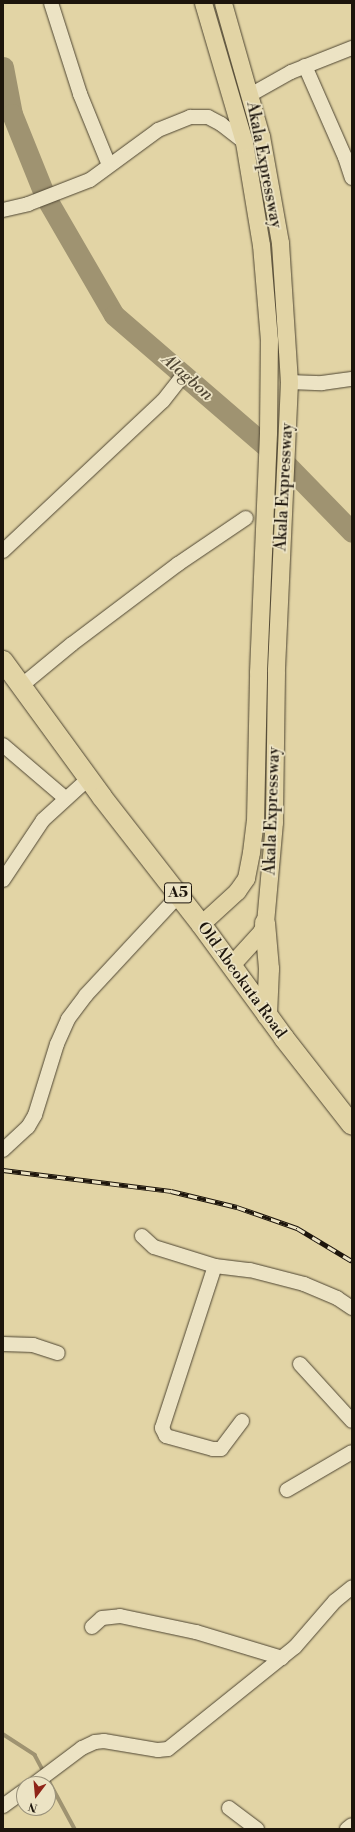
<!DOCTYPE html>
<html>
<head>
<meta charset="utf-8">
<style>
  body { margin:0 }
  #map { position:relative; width:355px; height:1832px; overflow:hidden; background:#e2d4a5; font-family:"Libre Bodoni",serif }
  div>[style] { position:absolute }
  .stream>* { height:3.5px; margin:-1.75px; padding:0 1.75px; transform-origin:1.75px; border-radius:1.75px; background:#9f9371 }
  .river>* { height:21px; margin:-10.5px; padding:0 10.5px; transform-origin:10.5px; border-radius:10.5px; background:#9f9371 }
  .roads { filter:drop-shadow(0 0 1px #4e4532) drop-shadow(0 0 1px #4e4532) }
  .minor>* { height:14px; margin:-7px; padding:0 7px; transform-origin:7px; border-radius:7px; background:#ece3c4 }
  .major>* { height:17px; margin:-8.5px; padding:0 8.5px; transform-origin:8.5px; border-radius:8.5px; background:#e2d4a5 }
  .highway>* { height:20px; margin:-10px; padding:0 10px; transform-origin:10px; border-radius:10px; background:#e2d4a5 }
  .rail>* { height:4.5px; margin-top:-2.25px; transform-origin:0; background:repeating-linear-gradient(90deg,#ece3c4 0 9px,#1d150c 0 18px); box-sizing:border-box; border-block:1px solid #1d150c }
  span { translate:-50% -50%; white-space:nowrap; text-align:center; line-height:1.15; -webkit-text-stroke:3.5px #ece3c4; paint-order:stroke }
  .shield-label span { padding:1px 3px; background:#ece3c4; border:1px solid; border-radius:3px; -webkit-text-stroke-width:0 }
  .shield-label { font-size:15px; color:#1d150c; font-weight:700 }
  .street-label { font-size:16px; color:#1d150c }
  .water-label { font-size:17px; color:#514734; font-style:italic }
  .frame { position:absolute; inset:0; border:4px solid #1d150c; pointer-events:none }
  .north { position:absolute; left:16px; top:1776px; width:40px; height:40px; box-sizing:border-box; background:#ece3c4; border:1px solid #99917a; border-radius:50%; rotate:196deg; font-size:11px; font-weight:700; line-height:16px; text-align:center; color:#1d150c }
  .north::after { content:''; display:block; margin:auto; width:14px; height:18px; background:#8f2418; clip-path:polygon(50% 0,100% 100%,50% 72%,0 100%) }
</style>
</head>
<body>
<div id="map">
  <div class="stream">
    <div style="left:3px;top:1734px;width:38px;rotate:33deg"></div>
    <div style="left:35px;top:1755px;width:19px;rotate:62deg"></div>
    <div style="left:47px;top:1777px;width:59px;rotate:61.7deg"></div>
  </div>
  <div class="river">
    <div style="left:3px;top:67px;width:48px;rotate:79.2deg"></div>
    <div style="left:12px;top:114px;width:83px;rotate:68.1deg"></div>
    <div style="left:49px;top:203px;width:129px;rotate:59.9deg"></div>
    <div style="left:114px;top:315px;width:223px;rotate:40.8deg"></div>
    <div style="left:283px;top:461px;width:99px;rotate:45.8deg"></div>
  </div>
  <div class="roads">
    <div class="minor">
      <div style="left:51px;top:3px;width:96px;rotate:72.3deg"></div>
      <div style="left:80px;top:94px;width:77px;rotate:67.8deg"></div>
      <div style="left:305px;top:66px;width:99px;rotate:66.3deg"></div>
      <div style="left:345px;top:157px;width:22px;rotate:72deg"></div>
      <div style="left:250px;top:95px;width:47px;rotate:-29.3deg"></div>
      <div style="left:291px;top:72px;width:66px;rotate:-21.5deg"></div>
      <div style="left:3px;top:210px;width:26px;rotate:-13deg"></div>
      <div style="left:28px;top:204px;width:66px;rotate:-21.2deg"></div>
      <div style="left:90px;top:180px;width:84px;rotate:-36.3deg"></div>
      <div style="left:158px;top:130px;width:35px;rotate:-22deg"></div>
      <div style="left:190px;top:117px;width:18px"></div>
      <div style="left:208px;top:117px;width:15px;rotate:28deg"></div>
      <div style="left:221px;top:124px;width:29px;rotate:38deg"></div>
      <div style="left:289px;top:382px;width:33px;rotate:2deg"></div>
      <div style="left:322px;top:383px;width:30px;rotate:-8deg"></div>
      <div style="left:3px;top:551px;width:219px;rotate:-43.2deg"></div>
      <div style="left:163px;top:401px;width:28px;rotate:-52deg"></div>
      <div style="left:21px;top:686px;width:66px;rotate:-39.5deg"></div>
      <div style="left:72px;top:644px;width:133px;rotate:-37deg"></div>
      <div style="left:178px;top:564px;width:82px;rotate:-34.1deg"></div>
      <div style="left:3px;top:745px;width:82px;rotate:40.5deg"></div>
      <div style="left:3px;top:880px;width:72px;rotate:-56.3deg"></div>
      <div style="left:43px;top:820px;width:61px;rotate:-42.3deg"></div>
      <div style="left:3px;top:1150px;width:34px;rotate:-43deg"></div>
      <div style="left:28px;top:1127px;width:14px;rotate:-60deg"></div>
      <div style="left:35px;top:1115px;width:74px;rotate:-72.8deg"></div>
      <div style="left:57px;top:1044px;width:27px;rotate:-66deg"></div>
      <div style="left:68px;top:1019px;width:30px;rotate:-53deg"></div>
      <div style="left:86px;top:995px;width:137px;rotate:-47.1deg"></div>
      <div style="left:142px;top:1236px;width:16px;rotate:43deg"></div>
      <div style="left:154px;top:1247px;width:64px;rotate:17.3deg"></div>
      <div style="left:3px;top:1344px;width:30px;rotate:2deg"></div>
      <div style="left:33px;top:1345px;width:26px;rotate:18deg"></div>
      <div style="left:300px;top:1364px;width:77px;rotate:47.6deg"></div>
      <div style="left:242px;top:1421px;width:35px;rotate:127deg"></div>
      <div style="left:221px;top:1449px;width:8px;rotate:180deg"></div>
      <div style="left:213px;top:1449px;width:49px;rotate:-164.5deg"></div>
      <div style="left:166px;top:1436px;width:9px;rotate:-117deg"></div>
      <div style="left:162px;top:1428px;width:170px;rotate:-71.9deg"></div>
      <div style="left:215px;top:1266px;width:35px;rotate:7deg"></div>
      <div style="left:250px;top:1270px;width:56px;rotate:14.5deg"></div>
      <div style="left:304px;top:1284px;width:36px;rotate:23deg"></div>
      <div style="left:337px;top:1298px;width:18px;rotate:34deg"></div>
      <div style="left:287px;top:1490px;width:75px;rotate:-30.3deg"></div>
      <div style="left:92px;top:1627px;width:13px;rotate:-42deg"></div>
      <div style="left:102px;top:1618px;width:18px;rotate:-6deg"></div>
      <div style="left:120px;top:1616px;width:78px;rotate:11.9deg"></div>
      <div style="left:196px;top:1632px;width:90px;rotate:16.8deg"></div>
      <div style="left:34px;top:1784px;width:60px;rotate:-36.9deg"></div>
      <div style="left:82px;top:1748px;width:14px;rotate:-25deg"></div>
      <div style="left:95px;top:1742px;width:9px;rotate:-6deg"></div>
      <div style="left:104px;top:1741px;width:55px;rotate:9.5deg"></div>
      <div style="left:158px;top:1750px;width:10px;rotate:-6deg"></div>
      <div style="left:168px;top:1749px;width:163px;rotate:-38.8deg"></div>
      <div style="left:295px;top:1647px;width:61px;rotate:-49deg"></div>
      <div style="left:335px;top:1601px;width:22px;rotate:-39deg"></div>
      <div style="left:3px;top:1806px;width:26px;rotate:-36deg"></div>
      <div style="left:229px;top:1808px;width:35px;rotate:37deg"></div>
      <div style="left:347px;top:1829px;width:6px;rotate:-39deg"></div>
    </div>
    <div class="major">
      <div style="left:223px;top:3px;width:138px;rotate:74.1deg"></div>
      <div style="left:261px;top:136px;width:109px;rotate:79.9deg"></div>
      <div style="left:280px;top:243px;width:139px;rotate:86.3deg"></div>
      <div style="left:289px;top:382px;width:290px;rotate:92.6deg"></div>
      <div style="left:276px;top:672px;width:150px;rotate:90.8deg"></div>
      <div style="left:274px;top:822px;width:101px;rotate:95.1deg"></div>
      <div style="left:265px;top:923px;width:10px;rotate:114deg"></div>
      <div style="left:261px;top:932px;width:45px;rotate:132.3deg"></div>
      <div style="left:201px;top:924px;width:49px;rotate:-42.5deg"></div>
      <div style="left:237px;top:891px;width:16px;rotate:-55deg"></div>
      <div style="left:246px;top:878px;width:26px;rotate:-79deg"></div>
      <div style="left:251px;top:852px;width:31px;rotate:-83deg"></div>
      <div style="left:255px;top:821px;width:149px;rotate:-88.8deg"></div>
      <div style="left:258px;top:672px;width:240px;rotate:-87.6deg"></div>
      <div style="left:268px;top:432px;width:92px;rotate:-89.4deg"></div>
      <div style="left:269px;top:340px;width:95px;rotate:-94.8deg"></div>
      <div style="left:261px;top:245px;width:104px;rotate:-99.4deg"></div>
      <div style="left:244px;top:142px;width:145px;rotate:-106.4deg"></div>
    </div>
    <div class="highway">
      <div style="left:3px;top:661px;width:168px;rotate:53.9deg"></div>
      <div style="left:102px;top:797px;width:161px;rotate:52.1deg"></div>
      <div style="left:201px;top:924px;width:141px;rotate:53.9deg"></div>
      <div style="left:284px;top:1038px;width:110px;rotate:52deg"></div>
      <div style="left:265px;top:923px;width:46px;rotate:85deg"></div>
      <div style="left:269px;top:969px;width:46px;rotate:92.5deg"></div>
    </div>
  </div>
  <div class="rail">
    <div style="left:3px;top:1170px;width:169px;rotate:7.1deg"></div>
    <div style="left:171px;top:1191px;width:68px;rotate:13.6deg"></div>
    <div style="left:237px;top:1207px;width:64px;rotate:19.3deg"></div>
    <div style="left:297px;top:1228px;width:64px;rotate:31deg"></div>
  </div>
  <div class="shield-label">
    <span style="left:178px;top:893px">A5</span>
  </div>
  <div class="street-label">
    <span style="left:264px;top:165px;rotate:79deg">Akala Expressway</span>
    <span style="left:284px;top:487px;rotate:-87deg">Akala Expressway</span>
    <span style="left:272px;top:811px;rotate:-88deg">Akala Expressway</span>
    <span style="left:242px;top:980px;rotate:54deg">Old Abeokuta Road</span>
  </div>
  <div class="water-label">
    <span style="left:187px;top:378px;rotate:41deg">Alagbon</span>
  </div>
  <div class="frame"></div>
  <div class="north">N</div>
</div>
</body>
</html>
